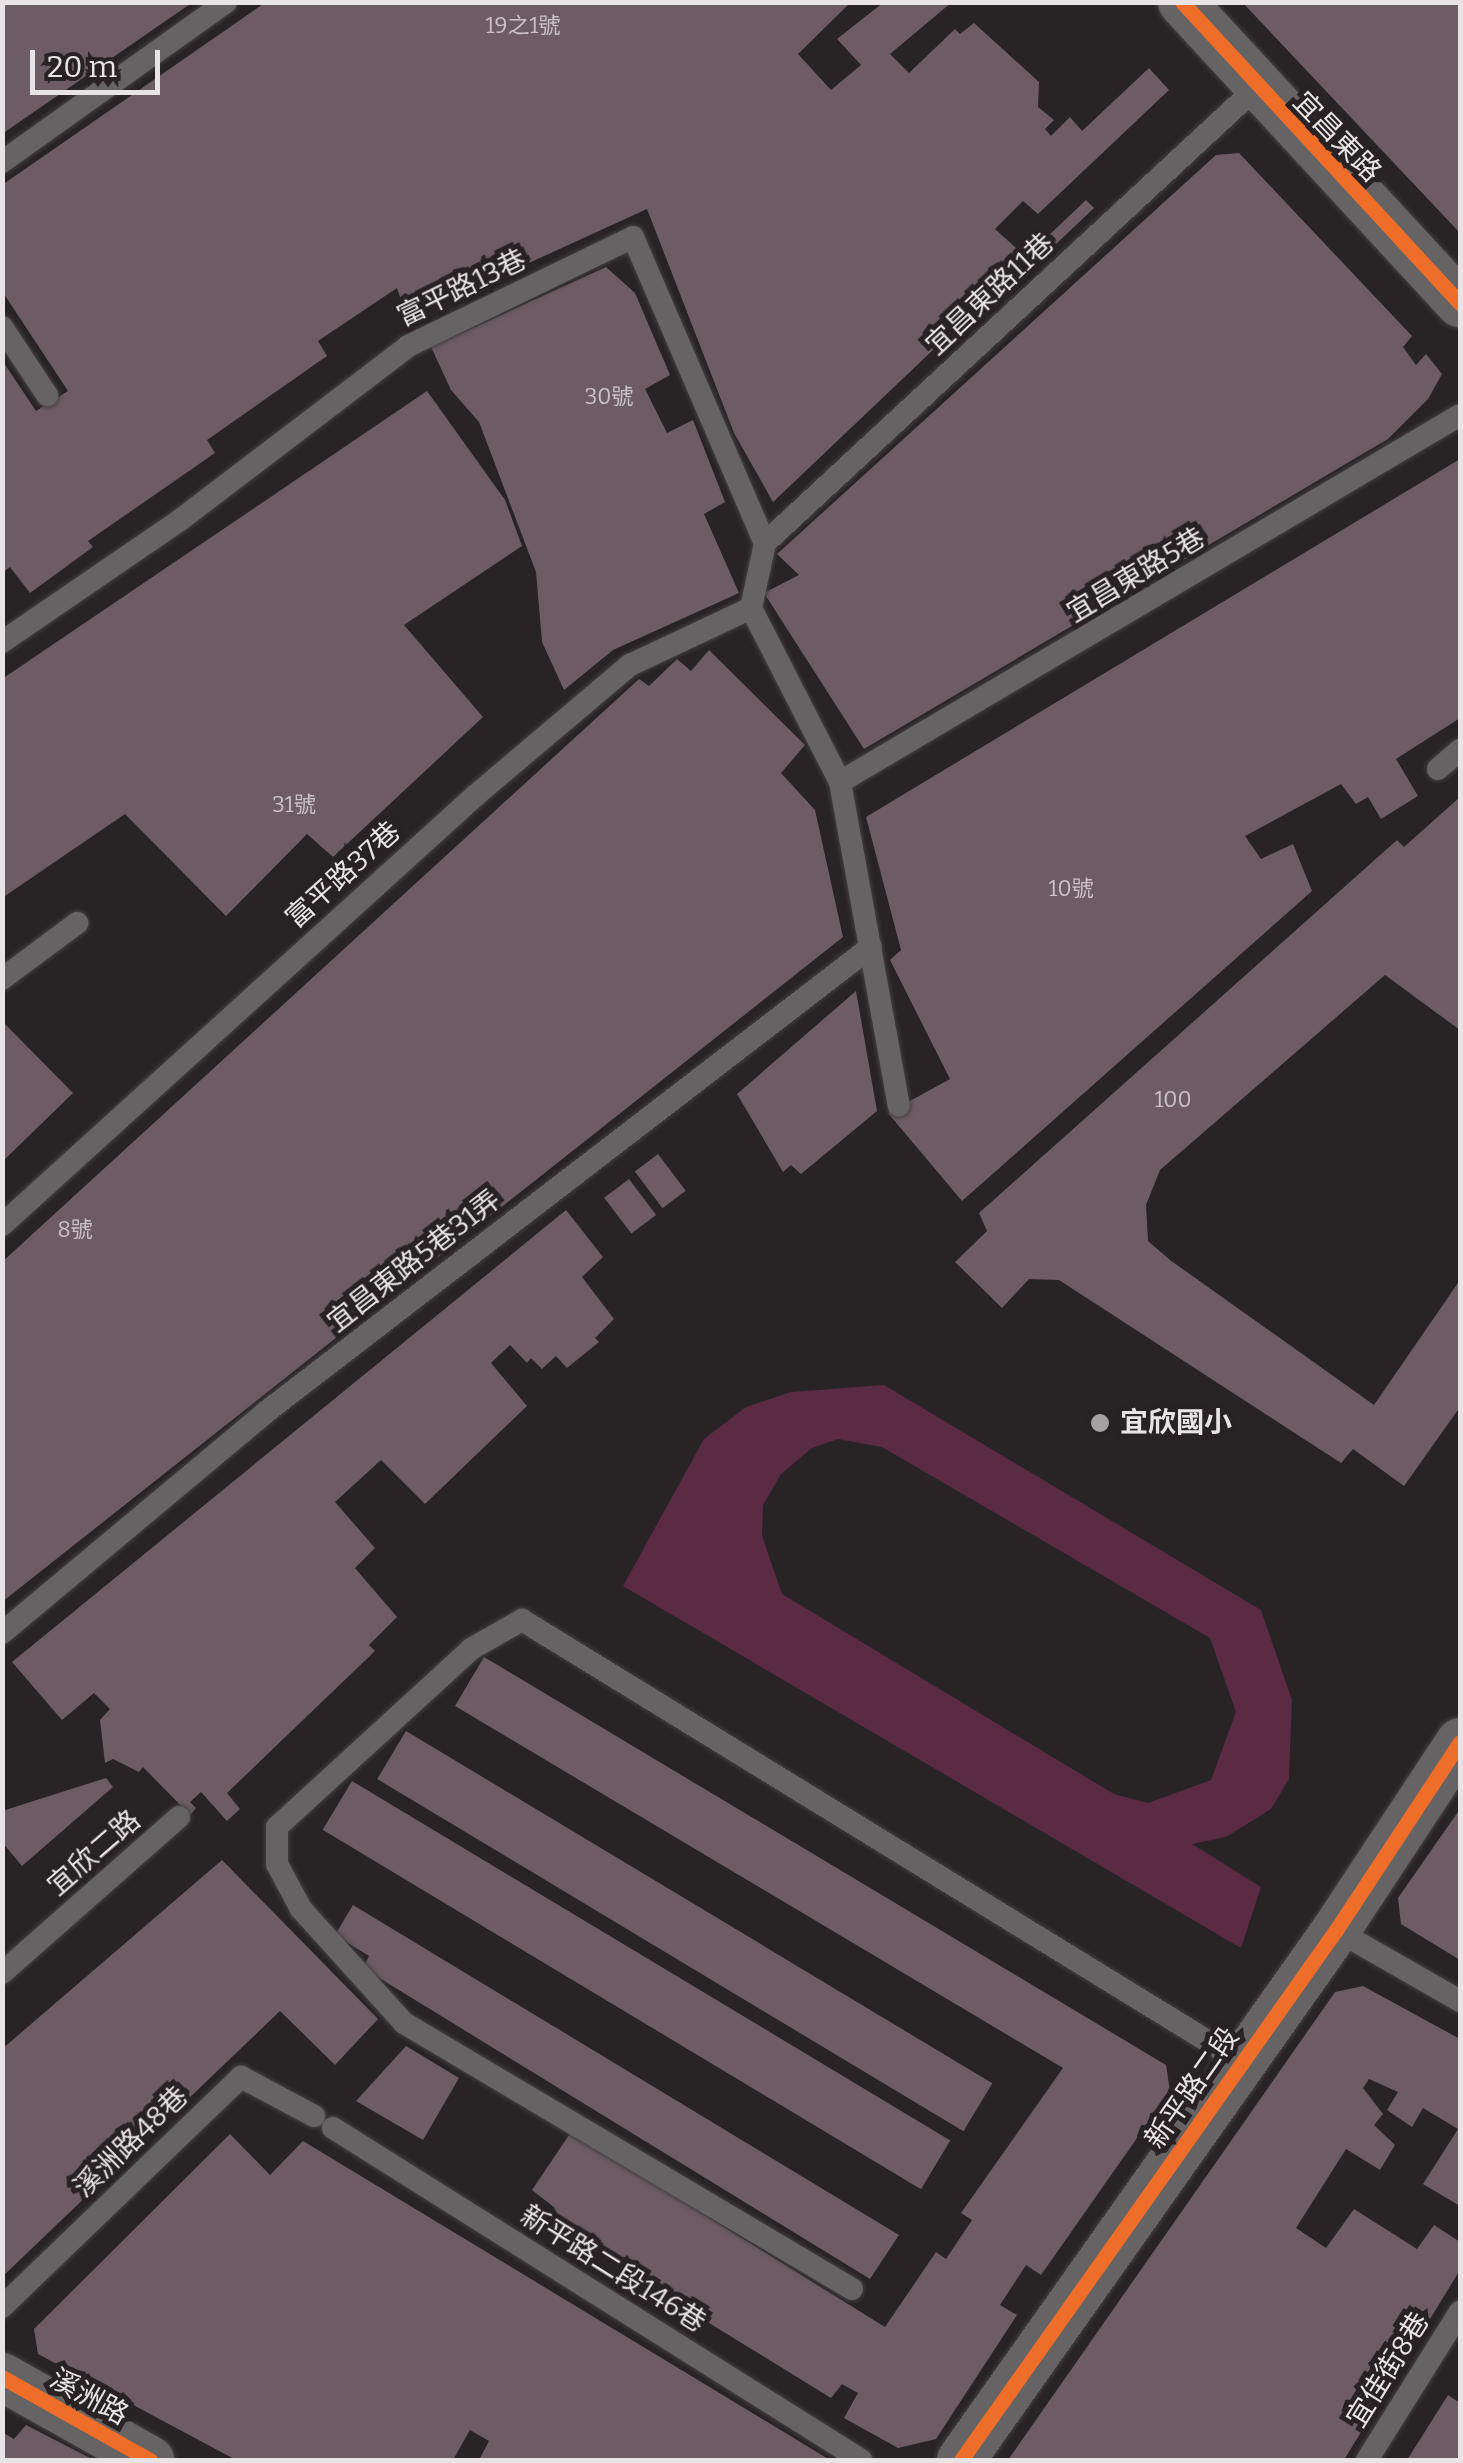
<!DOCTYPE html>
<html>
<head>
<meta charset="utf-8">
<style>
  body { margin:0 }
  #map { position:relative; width:1463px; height:2463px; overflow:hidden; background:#282325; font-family:Bitter,"Noto Sans TC",serif }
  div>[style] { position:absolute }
  .green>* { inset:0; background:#5a2b42 }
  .building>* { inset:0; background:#6e5c64; transform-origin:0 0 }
  .roads { filter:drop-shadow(0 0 2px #434041) drop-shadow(0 0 2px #434041) }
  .lane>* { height:22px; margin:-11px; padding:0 11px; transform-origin:11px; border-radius:11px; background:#656364 }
  .street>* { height:48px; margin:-24px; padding:0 24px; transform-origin:24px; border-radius:24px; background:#656364 }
  .cycleway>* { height:15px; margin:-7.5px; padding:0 7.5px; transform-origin:7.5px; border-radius:7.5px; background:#ee6e29 }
  .dots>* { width:28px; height:28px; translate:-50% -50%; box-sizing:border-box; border:5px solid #292225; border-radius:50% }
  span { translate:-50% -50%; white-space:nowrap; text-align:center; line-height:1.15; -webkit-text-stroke:10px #292225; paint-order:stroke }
  .number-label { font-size:22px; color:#cac2c6 }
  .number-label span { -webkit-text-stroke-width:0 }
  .street-label { font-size:28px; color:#e8e4e6 }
  .poi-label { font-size:28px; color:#e8e4e6; font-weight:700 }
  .left { translate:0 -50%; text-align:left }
  .frame { position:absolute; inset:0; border:5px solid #e8e4e6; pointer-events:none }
  .scale { position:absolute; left:30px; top:50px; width:130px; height:45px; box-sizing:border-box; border:5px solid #e8e4e6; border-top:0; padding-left:12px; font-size:30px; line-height:35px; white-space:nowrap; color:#e8e4e6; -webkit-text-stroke:8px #292225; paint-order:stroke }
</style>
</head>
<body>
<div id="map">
  <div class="green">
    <div style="clip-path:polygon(evenodd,884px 1385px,1261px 1610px,1292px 1700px,1289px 1779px,1271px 1809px,1226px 1837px,1192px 1844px,1261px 1887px,1241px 1948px,623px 1586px,704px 1439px,746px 1407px,791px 1392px,884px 1385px,838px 1439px,882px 1447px,1210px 1638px,1236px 1712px,1211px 1780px,1148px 1803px,1114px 1794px,782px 1594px,762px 1536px,763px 1505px,781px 1474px,812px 1448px,838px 1439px)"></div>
  </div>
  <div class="building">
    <div style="clip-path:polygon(2px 2px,193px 2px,2px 134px)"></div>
    <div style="clip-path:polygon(266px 2px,851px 2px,798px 54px,831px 90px,861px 65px,837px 39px,884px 2px,952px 2px,890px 54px,909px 73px,955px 29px,960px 34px,974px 23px,1039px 82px,1038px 107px,1054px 120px,1045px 129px,1051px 136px,1070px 117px,1082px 131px,1149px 68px,1169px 90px,1038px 214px,1023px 201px,995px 229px,1026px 257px,1086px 200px,1094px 208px,998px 299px,993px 293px,773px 502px,734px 433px,647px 209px,472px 289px,402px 303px,397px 288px,318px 341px,327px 356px,207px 440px,215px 453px,88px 541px,93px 547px,30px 593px,10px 567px,2px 573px,2px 360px,36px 411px,68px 391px,2px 291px,2px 185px)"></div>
    <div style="clip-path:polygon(1242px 2px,1460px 2px,1460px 233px)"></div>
    <div style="clip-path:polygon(1239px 153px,1412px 336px,1403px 347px,1416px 365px,1426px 354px,1442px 374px,1428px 399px,1388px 439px,864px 749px,764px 593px,799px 575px,777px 554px,1216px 155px)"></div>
    <div style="clip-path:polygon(606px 267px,635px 293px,670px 375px,645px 389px,667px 433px,693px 420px,725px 502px,704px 514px,739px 593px,613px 650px,564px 690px,542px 642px,536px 572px,479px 422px,451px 390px,431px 347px)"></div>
    <div style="clip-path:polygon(427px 391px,505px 500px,522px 546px,404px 625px,483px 717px,333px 857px,307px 834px,226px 916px,125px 814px,2px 898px,2px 679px)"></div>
    <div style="clip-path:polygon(1460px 459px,1460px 718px,1396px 759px,1418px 796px,1381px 819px,1368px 797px,1356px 804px,1341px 784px,1245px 836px,1261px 859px,1293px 844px,1312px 891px,962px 1201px,888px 1113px,950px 1079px,890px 960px,901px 950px,866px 817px)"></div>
    <div style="clip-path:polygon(709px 650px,805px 745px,781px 773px,815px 810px,843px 937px,2px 1602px,2px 1262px,639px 679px,649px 686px,677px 659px,691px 671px)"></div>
    <div style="clip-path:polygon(1460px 797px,1460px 1030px,1385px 975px,1160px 1170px,1146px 1205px,1148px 1241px,1170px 1260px,1374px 1405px,1460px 1280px,1460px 1407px,1404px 1486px,1353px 1449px,1341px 1463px,1059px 1280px,1029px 1279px,1002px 1308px,955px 1262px,987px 1231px,979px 1213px,1397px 840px,1404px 847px)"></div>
    <div style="clip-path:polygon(856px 991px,877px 1111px,801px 1174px,791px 1165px,783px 1172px,737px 1094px)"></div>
    <div style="clip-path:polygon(2px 1021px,73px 1093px,2px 1162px)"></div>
    <div style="left:658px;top:1154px;width:46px;height:29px;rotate:53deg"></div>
    <div style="left:629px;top:1179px;width:45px;height:31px;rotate:53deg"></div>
    <div style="clip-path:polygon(566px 1210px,603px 1257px,582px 1277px,614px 1319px,595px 1338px,599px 1342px,567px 1368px,556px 1356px,542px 1369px,531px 1358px,527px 1363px,510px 1345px,491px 1363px,527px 1406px,425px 1504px,381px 1460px,335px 1502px,375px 1548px,355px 1568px,397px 1617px,369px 1645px,375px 1651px,227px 1793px,240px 1809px,227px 1821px,201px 1792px,190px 1802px,196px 1808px,190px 1815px,143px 1767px,139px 1772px,113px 1759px,105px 1763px,100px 1720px,110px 1709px,94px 1693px,62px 1720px,12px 1662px)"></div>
    <div style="clip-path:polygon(484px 1657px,1166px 2065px,1170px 2091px,1041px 2275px,1026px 2265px,1000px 2305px,1017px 2315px,936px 2439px,898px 2448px,844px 2418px,858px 2393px,842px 2384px,831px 2398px,543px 2221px,555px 2208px,532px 2190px,571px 2132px,885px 2327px,936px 2252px,946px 2259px,972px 2220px,961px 2213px,1063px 2068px,455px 1706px)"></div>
    <div style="left:406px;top:1731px;width:684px;height:56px;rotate:31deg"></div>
    <div style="clip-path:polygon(106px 1778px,113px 1787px,22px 1866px,2px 1842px,2px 1811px)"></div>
    <div style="left:352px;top:1781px;width:698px;height:57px;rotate:31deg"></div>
    <div style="clip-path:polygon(1460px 1809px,1460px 1960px,1401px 1924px,1398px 1898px)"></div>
    <div style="clip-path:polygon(222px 1860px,378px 2019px,335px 2065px,280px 2011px,2px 2277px,2px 2049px)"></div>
    <div style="clip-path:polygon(353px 1905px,899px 2235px,870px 2279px,363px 1968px,369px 1956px,335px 1935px)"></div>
    <div style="clip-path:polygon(1363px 1986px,1460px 2039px,1460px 2206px,1423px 2184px,1458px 2129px,1423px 2108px,1412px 2127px,1387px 2110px,1398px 2092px,1369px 2079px,1363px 2088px,1383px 2114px,1374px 2125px,1395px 2145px,1380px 2170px,1346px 2149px,1296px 2228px,1326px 2248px,1354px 2209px,1417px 2249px,1434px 2225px,1460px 2242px,1460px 2270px,1344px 2460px,1008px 2460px,1335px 1992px)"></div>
    <div style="clip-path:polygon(406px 2046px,459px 2078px,423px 2140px,356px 2101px)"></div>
    <div style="clip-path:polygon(230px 2134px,270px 2175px,303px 2141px,830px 2460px,479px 2460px,489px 2441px,470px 2430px,453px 2460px,236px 2460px,38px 2354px,34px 2329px)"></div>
    <div style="clip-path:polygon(1448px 2395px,1460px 2403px,1460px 2460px,1407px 2460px)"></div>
    <div style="clip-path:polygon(26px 2425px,94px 2460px,2px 2460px,2px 2432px,14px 2439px)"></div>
  </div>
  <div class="roads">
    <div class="lane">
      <div style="left:2px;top:162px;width:275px;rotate:-35.5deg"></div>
      <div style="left:2px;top:327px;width:82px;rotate:56.5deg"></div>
      <div style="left:765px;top:543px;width:669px;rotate:-42.82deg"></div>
      <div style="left:751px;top:608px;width:195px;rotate:62.9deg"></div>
      <div style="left:840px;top:782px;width:720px;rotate:-30.62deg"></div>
      <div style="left:2px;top:642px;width:216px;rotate:-34.4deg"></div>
      <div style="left:180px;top:520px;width:287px;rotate:-37.3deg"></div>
      <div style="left:408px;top:346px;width:250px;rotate:-25.8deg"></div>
      <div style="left:633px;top:237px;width:333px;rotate:66.7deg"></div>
      <div style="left:765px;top:543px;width:66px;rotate:102.2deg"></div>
      <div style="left:1438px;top:769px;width:29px;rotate:-41deg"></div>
      <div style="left:840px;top:782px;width:329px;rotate:79.7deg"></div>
      <div style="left:2px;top:979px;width:94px;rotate:-36.7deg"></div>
      <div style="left:2px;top:1225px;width:640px;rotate:-42.21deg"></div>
      <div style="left:476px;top:795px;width:202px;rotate:-40.2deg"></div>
      <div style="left:630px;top:665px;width:134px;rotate:-25.2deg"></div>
      <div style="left:2px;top:1633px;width:344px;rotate:-39.9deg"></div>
      <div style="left:266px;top:1412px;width:763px;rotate:-37.55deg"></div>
      <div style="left:1336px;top:1930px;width:143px;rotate:29.8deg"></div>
      <div style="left:2px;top:1973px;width:236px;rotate:-41.4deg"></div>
      <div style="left:333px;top:2128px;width:624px;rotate:32.16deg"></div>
      <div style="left:852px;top:2289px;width:521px;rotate:-149.3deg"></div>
      <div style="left:404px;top:2023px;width:154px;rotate:-132.1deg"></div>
      <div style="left:301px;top:1909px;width:51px;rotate:-118.1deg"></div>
      <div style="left:277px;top:1864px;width:37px;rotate:-90deg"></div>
      <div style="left:277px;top:1827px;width:263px;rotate:-42.5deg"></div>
      <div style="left:471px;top:1649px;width:59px;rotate:-29.6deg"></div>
      <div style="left:522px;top:1620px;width:843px;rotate:31.56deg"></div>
      <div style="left:2px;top:2307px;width:332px;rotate:-43.9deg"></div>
      <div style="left:241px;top:2077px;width:83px;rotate:28.1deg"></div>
      <div style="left:1367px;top:2460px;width:175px;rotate:-57.9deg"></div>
    </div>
    <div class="street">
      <div style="left:1182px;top:2px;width:410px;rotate:47.3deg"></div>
      <div style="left:2px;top:2377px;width:170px;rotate:29.3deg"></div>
      <div style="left:961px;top:2460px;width:649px;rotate:-54.72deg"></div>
      <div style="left:1336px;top:1930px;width:225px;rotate:-56.6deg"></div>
    </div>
  </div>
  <div class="cycleway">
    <div style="left:1182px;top:2px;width:410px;rotate:47.3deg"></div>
    <div style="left:2px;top:2377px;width:170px;rotate:29.3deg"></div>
    <div style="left:961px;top:2460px;width:649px;rotate:-54.72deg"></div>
    <div style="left:1336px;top:1930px;width:225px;rotate:-56.6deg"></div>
  </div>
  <div class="dots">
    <div style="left:1100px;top:1423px;background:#a5a0a2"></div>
  </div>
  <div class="number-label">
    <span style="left:523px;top:26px">19之1號</span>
    <span style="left:609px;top:397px">30號</span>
    <span style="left:294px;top:805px">31號</span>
    <span style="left:1071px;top:889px">10號</span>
    <span style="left:1173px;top:1100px">100</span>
    <span style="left:75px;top:1230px">8號</span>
  </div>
  <div class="street-label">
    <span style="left:1337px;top:137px;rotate:46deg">宜昌東路</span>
    <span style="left:462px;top:288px;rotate:-26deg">富平路13巷</span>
    <span style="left:990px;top:294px;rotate:-43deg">宜昌東路11巷</span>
    <span style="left:1136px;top:575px;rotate:-31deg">宜昌東路5巷</span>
    <span style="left:343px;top:875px;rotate:-42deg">富平路37巷</span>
    <span style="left:414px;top:1261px;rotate:-38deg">宜昌東路5巷31弄</span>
    <span style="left:94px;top:1853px;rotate:-41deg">宜欣二路</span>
    <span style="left:1192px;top:2088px;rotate:-55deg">新平路二段</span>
    <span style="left:131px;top:2142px;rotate:-44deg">溪洲路48巷</span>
    <span style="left:613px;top:2269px;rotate:32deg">新平路二段146巷</span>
    <span style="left:1388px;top:2370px;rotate:-58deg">宜佳街8巷</span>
    <span style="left:89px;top:2397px;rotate:29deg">溪洲路</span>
  </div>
  <div class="poi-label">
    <span class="left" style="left:1120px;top:1423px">宜欣國小</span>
  </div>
  <div class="frame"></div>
  <div class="scale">20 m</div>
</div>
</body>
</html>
